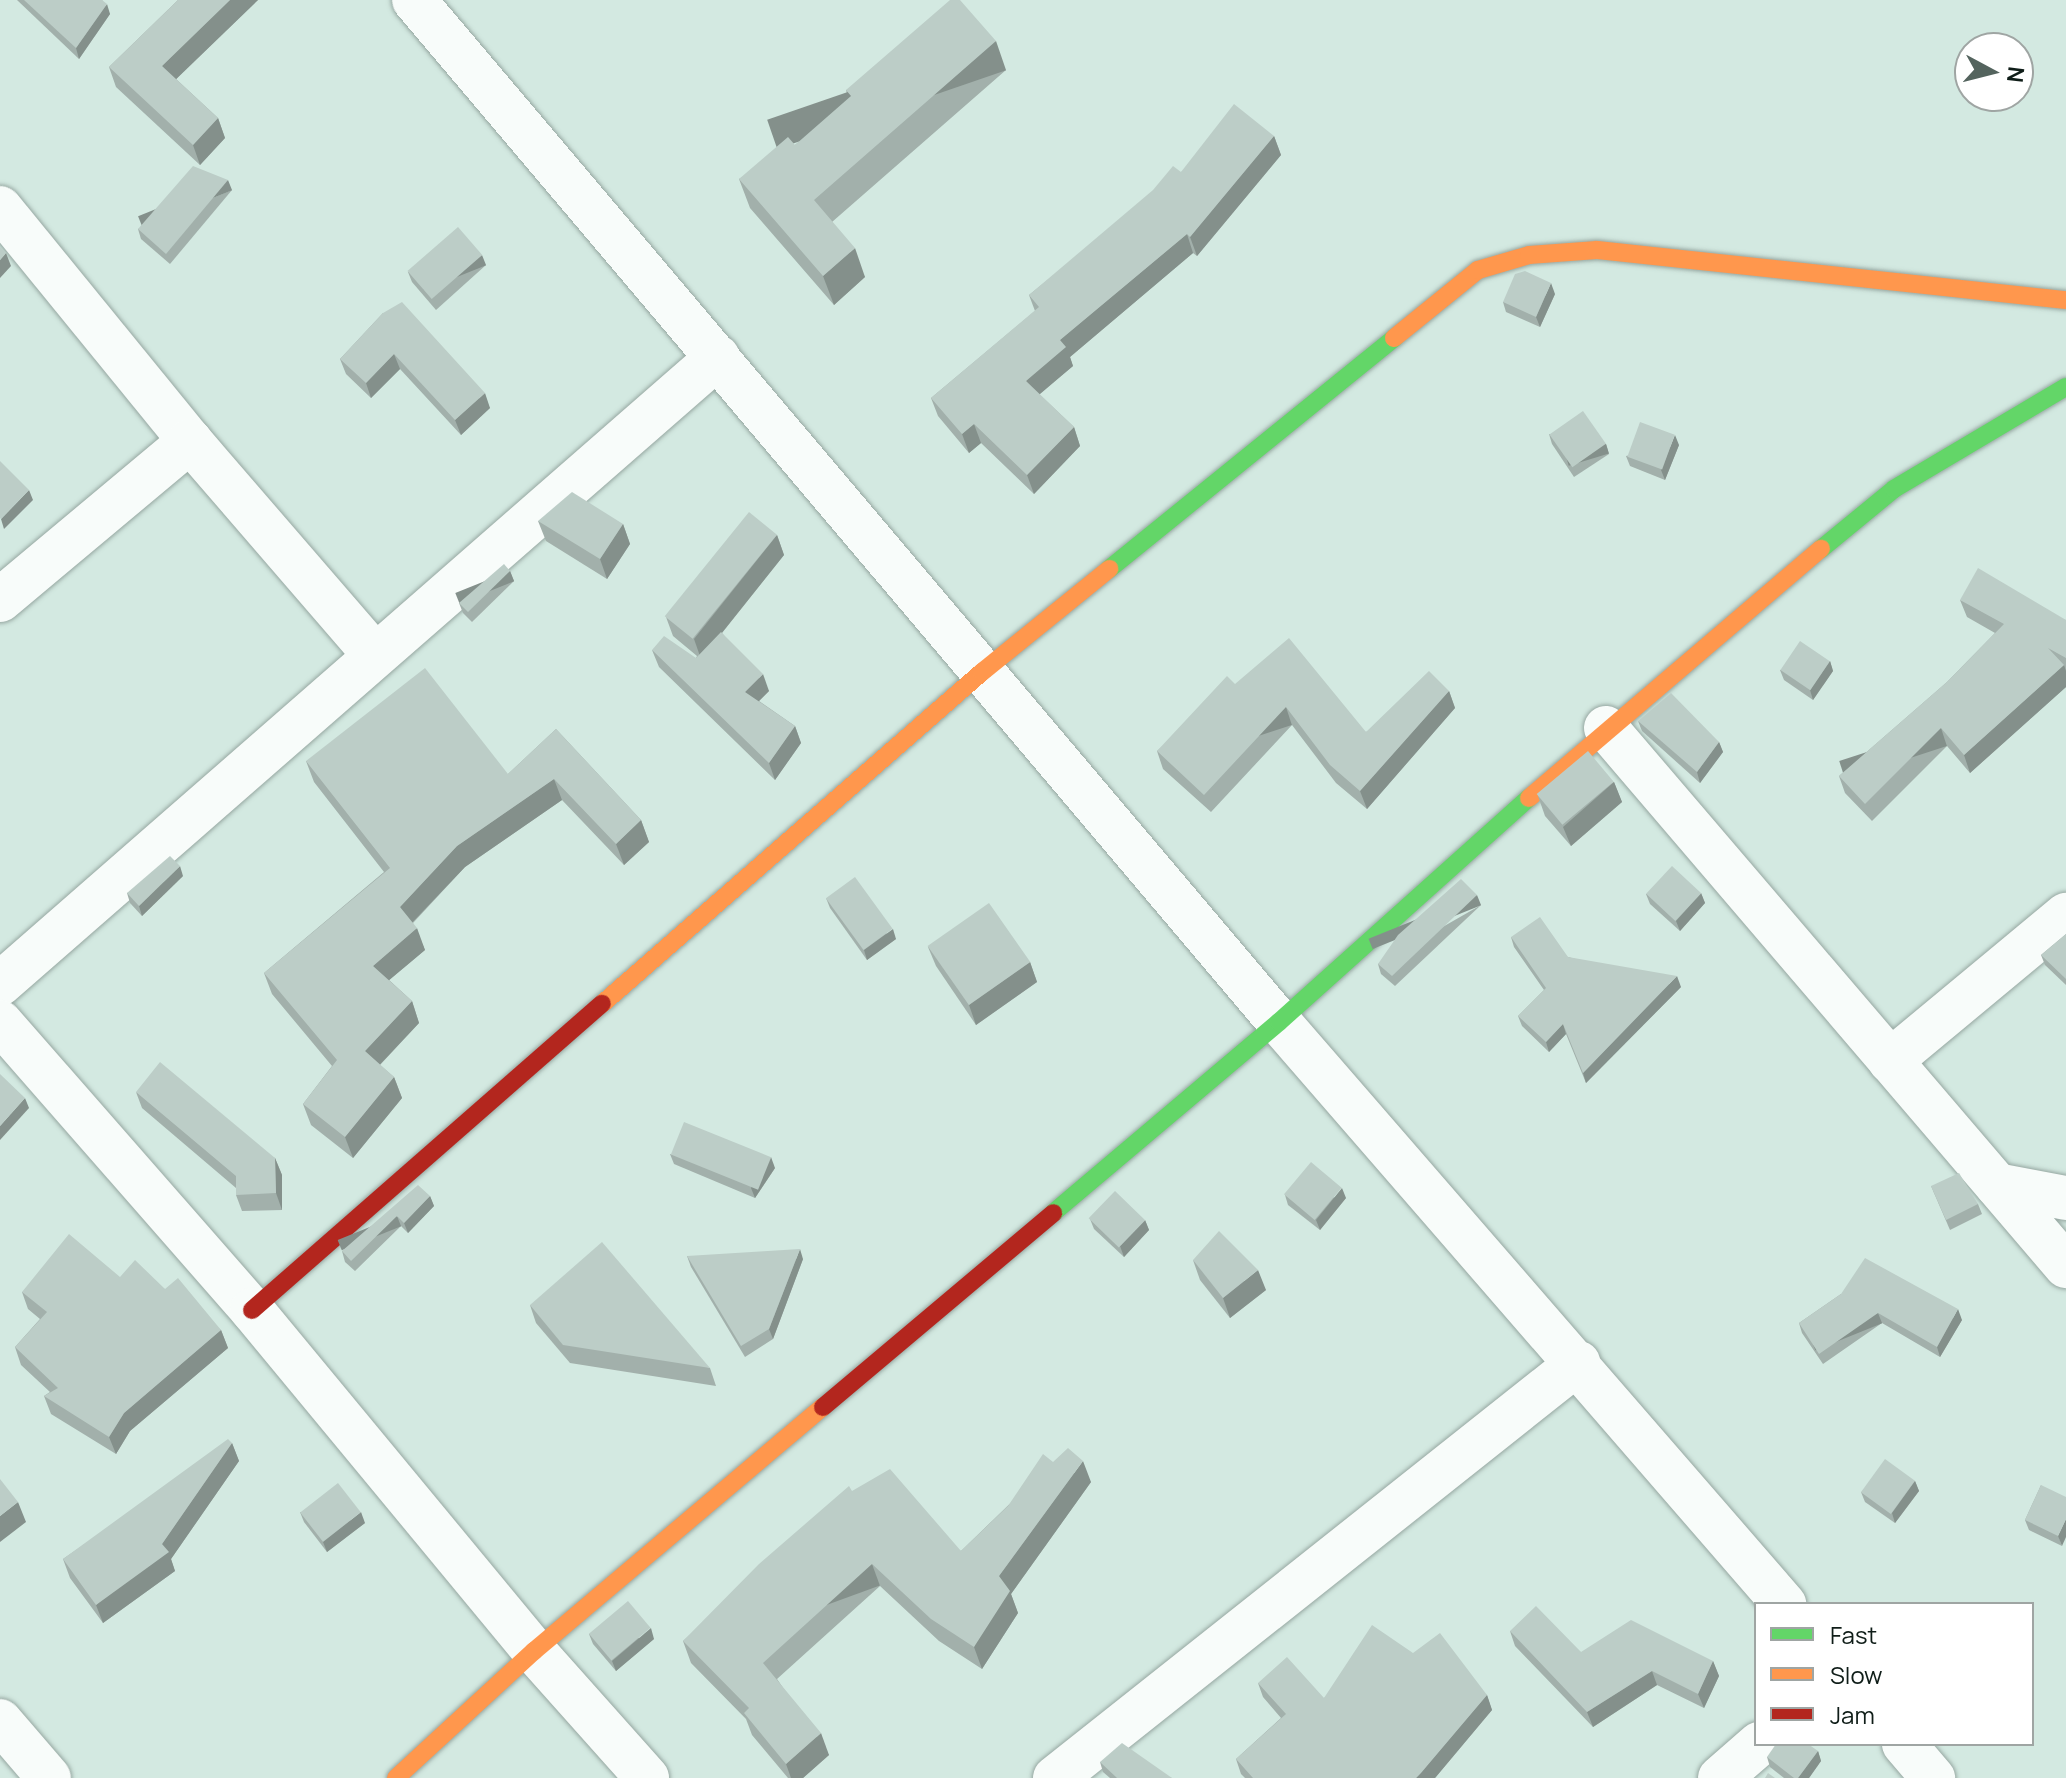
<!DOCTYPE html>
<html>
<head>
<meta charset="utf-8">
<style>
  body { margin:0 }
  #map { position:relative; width:2066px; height:1778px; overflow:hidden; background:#d3e9e1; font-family:Manrope,sans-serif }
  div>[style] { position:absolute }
  .roads { filter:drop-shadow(0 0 2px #96a7a1) drop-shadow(0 0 2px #96a7a1) }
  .street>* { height:44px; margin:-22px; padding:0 22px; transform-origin:22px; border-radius:22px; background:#f8fcfa }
  .fast>* { height:18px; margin:-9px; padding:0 9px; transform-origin:9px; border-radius:9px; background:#63d668 }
  .slow>* { height:18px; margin:-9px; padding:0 9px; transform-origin:9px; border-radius:9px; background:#ff974d }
  .jam>* { height:18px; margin:-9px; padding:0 9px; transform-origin:9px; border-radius:9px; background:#b3261e }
  .wall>* { inset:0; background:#a2b0ab }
  .shaded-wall>* { inset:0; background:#84908b; transform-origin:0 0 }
  .building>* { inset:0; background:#bccdc7; transform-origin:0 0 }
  span { translate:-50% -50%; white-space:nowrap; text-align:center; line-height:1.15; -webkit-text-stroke:7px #fff; paint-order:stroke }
  .legend { position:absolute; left:1754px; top:1602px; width:280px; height:144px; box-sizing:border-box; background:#fff; border:2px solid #9fa5a3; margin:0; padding:10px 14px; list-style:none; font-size:24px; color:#0f1d18 }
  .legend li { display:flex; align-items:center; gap:16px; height:40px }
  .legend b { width:40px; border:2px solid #9fa5a3 }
  .north { position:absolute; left:1954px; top:32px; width:80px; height:80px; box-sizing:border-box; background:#fff; border:2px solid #9fa5a3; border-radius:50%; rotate:97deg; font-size:22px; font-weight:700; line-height:32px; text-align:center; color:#0f1d18 }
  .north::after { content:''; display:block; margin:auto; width:28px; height:36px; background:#54645e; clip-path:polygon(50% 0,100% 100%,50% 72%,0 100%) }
</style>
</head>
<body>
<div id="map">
  <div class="roads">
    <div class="street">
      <div style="left:414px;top:0;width:1339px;rotate:49.76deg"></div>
      <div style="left:1279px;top:1022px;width:771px;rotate:49.05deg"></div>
      <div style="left:0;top:208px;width:301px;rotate:50.8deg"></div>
      <div style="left:190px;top:441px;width:280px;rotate:49.2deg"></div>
      <div style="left:0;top:600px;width:248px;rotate:-39.9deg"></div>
      <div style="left:1606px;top:728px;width:708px;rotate:49.47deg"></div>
      <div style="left:0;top:984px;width:953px;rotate:-41.13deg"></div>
      <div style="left:0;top:1022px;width:383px;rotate:48.8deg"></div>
      <div style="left:252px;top:1310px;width:442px;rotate:50.4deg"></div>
      <div style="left:534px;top:1651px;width:170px;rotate:48.3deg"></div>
      <div style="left:1890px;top:1061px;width:229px;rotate:-39.7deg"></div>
      <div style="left:1997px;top:1185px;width:70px;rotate:10.7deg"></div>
      <div style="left:0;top:1721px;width:75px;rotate:49.3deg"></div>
      <div style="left:1904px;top:1744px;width:45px;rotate:49.5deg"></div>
      <div style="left:1055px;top:1778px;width:668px;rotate:-38.43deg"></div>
      <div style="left:1720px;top:1778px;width:52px;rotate:-41.1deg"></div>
    </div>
    <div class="fast">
      <div style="left:1821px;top:549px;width:94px;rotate:-39.4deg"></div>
      <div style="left:1894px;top:489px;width:200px;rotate:-30.7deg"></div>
      <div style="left:1109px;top:569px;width:367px;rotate:-39deg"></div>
      <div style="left:1053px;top:1213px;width:296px;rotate:-40.2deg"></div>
      <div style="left:1279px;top:1022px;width:336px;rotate:-41.9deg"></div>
    </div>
    <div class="slow">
      <div style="left:1394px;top:338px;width:108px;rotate:-39deg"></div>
      <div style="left:1478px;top:270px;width:53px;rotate:-16.4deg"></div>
      <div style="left:1529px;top:255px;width:68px;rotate:-4.2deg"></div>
      <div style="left:1597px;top:250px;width:472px;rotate:6.1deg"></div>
      <div style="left:1529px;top:798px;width:384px;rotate:-40.5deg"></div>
      <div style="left:602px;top:1004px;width:505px;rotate:-41.14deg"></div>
      <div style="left:982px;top:672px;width:164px;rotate:-39deg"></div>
      <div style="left:396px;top:1778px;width:188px;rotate:-42.6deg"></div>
      <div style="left:534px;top:1651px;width:378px;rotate:-40.2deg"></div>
    </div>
    <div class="jam">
      <div style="left:252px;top:1310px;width:465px;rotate:-41.2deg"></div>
      <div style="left:823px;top:1407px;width:301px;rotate:-40.1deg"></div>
    </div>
  </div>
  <div class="wall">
    <div style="clip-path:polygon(17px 0,102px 0,110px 14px,79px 59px)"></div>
    <div style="clip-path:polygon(178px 0,258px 0,176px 79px,218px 118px,225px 138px,200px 165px,116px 87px,109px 67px)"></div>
    <div style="clip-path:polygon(1006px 70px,832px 222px,865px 277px,834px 305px,750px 208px,739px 179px,795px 145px,848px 98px,846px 90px)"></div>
    <div style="clip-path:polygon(1274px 136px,1281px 155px,1197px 256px,1193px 253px,1070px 357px,1073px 366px,1039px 394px,1074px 427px,1080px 446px,1034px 494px,981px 443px,969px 453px,938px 416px,931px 398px,1035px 311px,1029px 295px,1181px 172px)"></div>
    <div style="clip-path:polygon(232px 190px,170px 264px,141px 239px,138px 229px)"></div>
    <div style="clip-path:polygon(486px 265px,436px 310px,412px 282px,408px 272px)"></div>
    <div style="clip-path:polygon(1555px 294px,1540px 327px,1506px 312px,1503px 302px)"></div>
    <div style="clip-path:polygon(383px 313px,490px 408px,461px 435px,400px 369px,371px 398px,346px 374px,340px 359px)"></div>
    <div style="clip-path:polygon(1549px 434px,1606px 444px,1609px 454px,1574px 477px,1552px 444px)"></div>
    <div style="clip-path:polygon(1679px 445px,1665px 480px,1630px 466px,1626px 456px)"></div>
    <div style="clip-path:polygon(538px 521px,623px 524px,630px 544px,607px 579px,546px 541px)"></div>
    <div style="clip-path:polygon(777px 535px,784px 555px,722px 633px,769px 691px,759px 701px,795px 726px,801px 743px,775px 780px,659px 667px,652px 650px,696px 658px,697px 656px,673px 636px,666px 617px)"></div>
    <div style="clip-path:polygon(510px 571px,514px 581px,472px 622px,463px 613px,459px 603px)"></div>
    <div style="clip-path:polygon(1960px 600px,2066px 620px,2066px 687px,1970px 773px,1947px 746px,1872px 821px,1845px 793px,1839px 776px,1947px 682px,1995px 633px,1967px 617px)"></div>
    <div style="clip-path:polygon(1830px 661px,1833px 671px,1813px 700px,1784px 680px,1780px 670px)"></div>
    <div style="clip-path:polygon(1235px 684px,1366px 732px,1449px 691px,1455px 708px,1367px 809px,1336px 783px,1292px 725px,1211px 812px,1163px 769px,1157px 751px)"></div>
    <div style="clip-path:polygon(1638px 721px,1719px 742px,1723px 752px,1700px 783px,1642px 731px)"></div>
    <div style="clip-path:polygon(556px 729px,641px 820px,649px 842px,624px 865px,562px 800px,465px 867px,413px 923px,425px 950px,389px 980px,412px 1001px,419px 1023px,380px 1065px,394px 1077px,402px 1098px,353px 1158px,311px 1125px,303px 1104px,332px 1066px,272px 994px,264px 973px,384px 872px,314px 782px,306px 761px,508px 774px)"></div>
    <div style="clip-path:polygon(1614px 782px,1622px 802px,1571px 846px,1545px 816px,1538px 796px)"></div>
    <div style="clip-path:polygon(183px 876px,142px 916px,130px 903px,127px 893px)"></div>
    <div style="clip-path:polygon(1701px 893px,1705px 903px,1680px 931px,1650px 904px,1646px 894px)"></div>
    <div style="clip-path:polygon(826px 898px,896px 939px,867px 960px,830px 908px)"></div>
    <div style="clip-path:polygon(1481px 905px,1395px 986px,1381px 974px,1378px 964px)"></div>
    <div style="clip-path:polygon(2066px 934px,2066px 985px,2045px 965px,2041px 955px)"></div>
    <div style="clip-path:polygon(1511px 937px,1568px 957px,1681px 987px,1586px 1083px,1566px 1034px,1549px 1052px,1522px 1026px,1518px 1016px,1544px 990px,1514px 947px)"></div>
    <div style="clip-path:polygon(928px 947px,1030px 962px,1037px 982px,976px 1025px,936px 966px)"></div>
    <div style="clip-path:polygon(136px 1092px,275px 1158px,282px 1175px,282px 1210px,242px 1211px,236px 1195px,236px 1188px,142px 1108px)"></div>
    <div style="clip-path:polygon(670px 1154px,775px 1168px,755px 1198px,674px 1164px)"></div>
    <div style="clip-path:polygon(1931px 1186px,1978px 1204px,1982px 1214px,1950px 1230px)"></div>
    <div style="clip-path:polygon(1285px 1195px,1346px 1198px,1320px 1230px,1288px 1205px)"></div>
    <div style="clip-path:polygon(430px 1196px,434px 1206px,408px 1233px,401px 1226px,355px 1271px,345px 1262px,342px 1251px)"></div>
    <div style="clip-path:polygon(1090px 1219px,1145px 1220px,1149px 1230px,1124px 1257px,1094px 1229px)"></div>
    <div style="clip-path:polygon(687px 1256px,803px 1259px,773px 1339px,745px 1357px,691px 1267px)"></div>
    <div style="clip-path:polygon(1193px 1260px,1266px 1290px,1230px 1318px,1200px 1280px)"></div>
    <div style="clip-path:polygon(120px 1277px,165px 1289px,221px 1330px,228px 1348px,130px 1431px,116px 1454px,51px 1414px,44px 1396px,50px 1392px,21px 1365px,15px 1347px,40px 1319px,28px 1309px,22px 1292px)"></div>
    <div style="clip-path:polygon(1841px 1294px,1962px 1320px,1940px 1357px,1882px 1323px,1823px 1364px,1802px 1333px,1799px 1323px)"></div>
    <div style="clip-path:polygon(530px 1305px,710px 1368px,716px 1386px,570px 1363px,536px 1323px)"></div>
    <div style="clip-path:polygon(232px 1443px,239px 1461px,171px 1559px,175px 1571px,103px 1623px,70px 1578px,63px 1559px)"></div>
    <div style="clip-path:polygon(1053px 1462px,1091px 1482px,1011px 1594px,1018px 1613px,982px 1669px,939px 1641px,880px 1586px,777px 1679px,829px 1755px,803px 1778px,788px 1778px,752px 1735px,746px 1719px,691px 1663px,683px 1641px,852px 1491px,961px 1551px)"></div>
    <div style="clip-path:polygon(1915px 1481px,1919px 1491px,1895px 1523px,1865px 1502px,1861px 1492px)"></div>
    <div style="clip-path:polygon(2041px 1485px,2062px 1546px,2029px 1530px,2025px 1520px)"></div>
    <div style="clip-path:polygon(300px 1512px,365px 1523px,327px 1552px,304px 1522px)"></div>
    <div style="clip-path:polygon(1510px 1631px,1581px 1652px,1713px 1661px,1719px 1676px,1704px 1708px,1657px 1685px,1593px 1727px,1515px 1646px)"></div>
    <div style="clip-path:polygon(589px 1634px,654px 1639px,616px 1671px,593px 1644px)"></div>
    <div style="clip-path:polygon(1413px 1653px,1487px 1695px,1492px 1710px,1435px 1778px,1245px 1778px,1241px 1774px,1236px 1759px,1281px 1718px,1263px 1697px,1258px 1683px,1324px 1698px)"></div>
    <div style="clip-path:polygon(1818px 1751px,1821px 1761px,1809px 1778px,1784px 1778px,1770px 1767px,1767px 1757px)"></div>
    <div style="clip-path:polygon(1100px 1762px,1172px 1778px,1110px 1778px,1103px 1772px)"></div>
  </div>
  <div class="shaded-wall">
    <div style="clip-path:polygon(230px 0,258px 0,169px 86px,162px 66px)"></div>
    <div style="clip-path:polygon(107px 4px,110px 14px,79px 59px,76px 48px)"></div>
    <div style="left:996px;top:41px;width:31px;height:242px;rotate:71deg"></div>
    <div style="clip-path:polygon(218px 118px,225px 138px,200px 165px,193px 145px)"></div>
    <div style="clip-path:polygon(1274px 136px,1281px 155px,1197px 256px,1190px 237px)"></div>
    <div style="left:228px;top:180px;width:11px;height:97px;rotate:68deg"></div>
    <div style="clip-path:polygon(1187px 234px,1193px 253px,1070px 357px,1073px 366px,1033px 400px,1026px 381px,1060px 340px)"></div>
    <div style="clip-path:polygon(855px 248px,865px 277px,834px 305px,823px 276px)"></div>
    <div style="clip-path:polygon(6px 253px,11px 266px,0 278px,0 260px)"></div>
    <div style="left:482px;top:255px;width:11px;height:67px;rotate:68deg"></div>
    <div style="clip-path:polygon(1551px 283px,1555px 294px,1540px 327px,1536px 317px)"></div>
    <div style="clip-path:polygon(394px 354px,400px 369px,371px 398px,366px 383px)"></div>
    <div style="clip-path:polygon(485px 393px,490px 408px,461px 435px,455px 420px)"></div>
    <div style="clip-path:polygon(974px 424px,981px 443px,969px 453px,962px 434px)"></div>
    <div style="clip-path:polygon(1074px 427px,1080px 446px,1034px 494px,1027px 475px)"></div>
    <div style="clip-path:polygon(1675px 435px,1679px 445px,1665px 480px,1661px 470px)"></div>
    <div style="left:1606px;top:444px;width:10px;height:42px;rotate:73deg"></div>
    <div style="clip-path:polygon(29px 490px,33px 500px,4px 529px,1px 519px)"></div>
    <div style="clip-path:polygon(623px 524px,630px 544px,607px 579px,600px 559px)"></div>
    <div style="clip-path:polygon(777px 535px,784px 555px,701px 659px,694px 639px)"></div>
    <div style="left:510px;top:571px;width:11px;height:59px;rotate:68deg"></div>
    <div style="clip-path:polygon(1830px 661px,1833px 671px,1813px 700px,1810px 690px)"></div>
    <div style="clip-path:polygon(2064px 665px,2066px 671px,2066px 687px,1970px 773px,1964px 755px)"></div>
    <div style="clip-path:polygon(763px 674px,769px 691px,751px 709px,745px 692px)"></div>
    <div style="clip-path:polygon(1449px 691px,1455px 708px,1367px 809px,1360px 791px)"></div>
    <div style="left:1286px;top:707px;width:19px;height:120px;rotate:72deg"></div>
    <div style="clip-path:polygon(795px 726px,801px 743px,775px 780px,769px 763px)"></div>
    <div style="left:1941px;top:728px;width:19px;height:107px;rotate:72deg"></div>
    <div style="clip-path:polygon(1719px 742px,1723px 752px,1700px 783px,1697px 772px)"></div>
    <div style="clip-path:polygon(554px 779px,562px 800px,465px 867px,407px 928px,400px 907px,457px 846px)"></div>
    <div style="clip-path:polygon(1614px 782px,1622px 802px,1571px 846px,1563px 827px)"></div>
    <div style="clip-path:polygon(641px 820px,649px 842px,624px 865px,616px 844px)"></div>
    <div style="clip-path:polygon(180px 866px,183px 876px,142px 916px,139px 906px)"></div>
    <div style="clip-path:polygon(1701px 893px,1705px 903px,1680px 931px,1676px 921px)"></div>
    <div style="left:1477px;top:895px;width:11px;height:117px;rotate:68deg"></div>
    <div style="clip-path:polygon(417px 928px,425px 950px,381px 987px,373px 966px)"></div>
    <div style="clip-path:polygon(893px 929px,896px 939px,867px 960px,864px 950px)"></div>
    <div style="clip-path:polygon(1030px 962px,1037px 982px,976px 1025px,969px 1005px)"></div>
    <div style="clip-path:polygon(1677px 976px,1681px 987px,1586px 1083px,1583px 1073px)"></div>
    <div style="clip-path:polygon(412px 1001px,419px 1023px,372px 1073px,365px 1051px)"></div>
    <div style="clip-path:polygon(1563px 1024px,1566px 1034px,1549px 1052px,1546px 1042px)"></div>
    <div style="clip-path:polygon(394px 1077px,402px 1098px,353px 1158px,345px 1137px)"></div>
    <div style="clip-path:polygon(25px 1098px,29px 1108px,0 1140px,0 1126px)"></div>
    <div style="clip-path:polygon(771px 1157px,775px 1168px,755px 1198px,751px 1188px)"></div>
    <div style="clip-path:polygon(275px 1158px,282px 1175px,282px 1210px,276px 1193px)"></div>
    <div style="clip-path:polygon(1342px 1188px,1346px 1198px,1320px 1230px,1316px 1220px)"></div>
    <div style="clip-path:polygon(430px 1196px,434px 1206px,408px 1233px,404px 1223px)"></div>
    <div style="left:397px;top:1216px;width:11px;height:64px;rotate:68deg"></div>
    <div style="clip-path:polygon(1145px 1220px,1149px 1230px,1124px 1257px,1120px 1246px)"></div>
    <div style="clip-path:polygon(800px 1249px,803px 1259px,773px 1339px,769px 1329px)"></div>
    <div style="clip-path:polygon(1258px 1270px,1266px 1290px,1230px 1318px,1223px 1298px)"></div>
    <div style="clip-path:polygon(1958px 1309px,1962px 1320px,1940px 1357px,1937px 1347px)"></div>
    <div style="left:1878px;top:1313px;width:11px;height:72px;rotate:68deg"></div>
    <div style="clip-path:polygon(221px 1330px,228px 1348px,130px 1431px,116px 1454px,109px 1437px,124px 1413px)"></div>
    <div style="clip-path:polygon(232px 1443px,239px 1461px,171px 1559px,175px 1571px,103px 1623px,96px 1605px,162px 1544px)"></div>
    <div style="clip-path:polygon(1083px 1461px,1091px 1482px,1011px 1594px,1018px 1613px,982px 1669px,974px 1647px,999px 1576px)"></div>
    <div style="clip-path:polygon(1915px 1481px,1919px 1491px,1895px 1523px,1892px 1513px)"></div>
    <div style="clip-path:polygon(18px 1502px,26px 1522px,0 1542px,0 1516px)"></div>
    <div style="clip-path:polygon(361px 1512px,365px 1523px,327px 1552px,323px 1542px)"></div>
    <div style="clip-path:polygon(2066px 1519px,2066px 1537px,2062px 1546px,2058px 1536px)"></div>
    <div style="left:872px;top:1564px;width:23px;height:147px;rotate:70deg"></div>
    <div style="clip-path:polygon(651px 1628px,654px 1639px,616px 1671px,612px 1661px)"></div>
    <div style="clip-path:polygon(1713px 1661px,1719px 1676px,1704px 1708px,1698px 1694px)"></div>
    <div style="clip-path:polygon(1652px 1671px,1657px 1685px,1593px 1727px,1587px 1712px)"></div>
    <div style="clip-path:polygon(1487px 1695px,1492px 1710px,1435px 1778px,1416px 1778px)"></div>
    <div style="clip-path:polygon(821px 1733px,829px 1755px,803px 1778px,791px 1778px,786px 1764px)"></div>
    <div style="clip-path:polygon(1818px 1751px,1821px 1761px,1809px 1778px,1798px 1778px)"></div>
  </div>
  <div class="building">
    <div style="clip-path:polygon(24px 0,102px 0,107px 4px,76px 48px)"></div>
    <div style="clip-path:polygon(178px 0,230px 0,162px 66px,218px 118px,193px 145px,109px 67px)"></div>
    <div style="clip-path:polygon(950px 0,960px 0,996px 41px,814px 200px,855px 248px,823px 276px,739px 179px,788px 137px,795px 145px,851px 96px,846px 90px)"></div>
    <div style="clip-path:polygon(1234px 104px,1274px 136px,1190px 237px,1187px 234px,1060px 340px,1066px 347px,1026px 381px,1074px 427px,1027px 475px,974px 424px,962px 434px,931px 398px,1039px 307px,1029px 295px,1153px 190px,1173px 166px,1181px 172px)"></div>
    <div style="clip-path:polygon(193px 166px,228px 180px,166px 254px,138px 229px)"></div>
    <div style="left:458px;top:227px;width:37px;height:67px;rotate:49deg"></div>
    <div style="clip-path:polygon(0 247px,6px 253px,0 260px)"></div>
    <div style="clip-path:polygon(1525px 271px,1551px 283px,1536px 317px,1503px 302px,1515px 274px)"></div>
    <div style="clip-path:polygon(402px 302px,485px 393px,455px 420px,394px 354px,366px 383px,340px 359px,383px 313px)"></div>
    <div style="left:1583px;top:411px;width:40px;height:41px;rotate:55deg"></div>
    <div style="left:1640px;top:422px;width:37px;height:37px;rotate:20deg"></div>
    <div style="clip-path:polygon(0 461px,29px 490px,1px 519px,0 518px)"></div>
    <div style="clip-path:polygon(572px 492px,623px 524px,600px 559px,538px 521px)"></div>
    <div style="left:749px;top:512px;width:36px;height:134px;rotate:39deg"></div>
    <div style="clip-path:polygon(504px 564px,510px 571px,468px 612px,459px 603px)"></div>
    <div style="clip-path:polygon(1978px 568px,2066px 620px,2066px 658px,2048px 648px,2064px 665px,1964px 755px,1941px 728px,1865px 804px,1839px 776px,1947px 682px,2004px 624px,1960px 600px)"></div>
    <div style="clip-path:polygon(721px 632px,763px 674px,745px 692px,795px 726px,769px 763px,652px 650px,664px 636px,696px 658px)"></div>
    <div style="clip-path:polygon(1289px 638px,1366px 732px,1429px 671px,1449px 691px,1360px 791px,1330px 765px,1286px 707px,1204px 795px,1157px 751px,1227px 676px,1235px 684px)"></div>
    <div style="left:1800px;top:641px;width:36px;height:35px;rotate:34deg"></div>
    <div style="clip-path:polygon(425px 668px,508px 774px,556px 729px,641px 820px,616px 844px,554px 779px,457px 846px,400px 907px,417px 928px,373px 966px,412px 1001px,365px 1051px,394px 1077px,345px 1137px,303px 1104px,337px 1060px,264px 973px,390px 868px,306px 761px)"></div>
    <div style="clip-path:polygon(1671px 693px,1719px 742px,1697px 772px,1638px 721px)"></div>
    <div style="left:1588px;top:751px;width:40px;height:67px;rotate:50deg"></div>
    <div style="clip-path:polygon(170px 856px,180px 866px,139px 906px,127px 893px)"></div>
    <div style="left:1672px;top:866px;width:40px;height:38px;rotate:43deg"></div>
    <div style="left:855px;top:877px;width:64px;height:36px;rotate:54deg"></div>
    <div style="clip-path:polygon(1461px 879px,1477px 895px,1392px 976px,1378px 964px,1398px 935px)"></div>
    <div style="left:989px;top:903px;width:72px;height:75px;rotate:55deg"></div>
    <div style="clip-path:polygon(1540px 917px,1568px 957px,1677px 976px,1583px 1073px,1563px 1024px,1546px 1042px,1518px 1016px,1546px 988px,1511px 937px)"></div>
    <div style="clip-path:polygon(2066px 934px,2066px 979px,2041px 955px)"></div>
    <div style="clip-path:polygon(160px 1062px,275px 1158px,276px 1193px,236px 1195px,236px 1176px,136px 1092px)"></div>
    <div style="clip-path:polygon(0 1074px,25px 1098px,0 1126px)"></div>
    <div style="left:684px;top:1122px;width:94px;height:35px;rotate:22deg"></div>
    <div style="left:1311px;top:1162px;width:40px;height:42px;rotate:40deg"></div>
    <div style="clip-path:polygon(1959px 1173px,1978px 1204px,1946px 1220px,1931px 1186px)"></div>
    <div style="clip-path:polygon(418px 1185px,430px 1196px,404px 1223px,397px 1216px,351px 1261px,342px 1251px)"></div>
    <div style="left:1115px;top:1191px;width:42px;height:38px;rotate:44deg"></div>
    <div style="clip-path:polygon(1219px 1231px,1258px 1270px,1223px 1298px,1193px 1260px)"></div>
    <div style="clip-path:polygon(69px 1234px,120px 1277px,135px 1260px,165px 1289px,178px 1278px,221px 1330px,124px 1413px,109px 1437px,44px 1396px,58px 1388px,15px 1347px,47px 1312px,22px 1292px)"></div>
    <div style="clip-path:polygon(602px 1242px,710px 1368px,563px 1345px,530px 1305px)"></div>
    <div style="clip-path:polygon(800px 1249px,769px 1329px,741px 1346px,687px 1256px)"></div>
    <div style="clip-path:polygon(1865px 1258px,1958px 1309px,1937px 1347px,1878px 1313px,1819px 1354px,1799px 1323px,1841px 1294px)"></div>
    <div style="clip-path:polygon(228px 1439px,232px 1443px,162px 1544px,169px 1552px,96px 1605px,63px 1559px)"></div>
    <div style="clip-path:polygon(1068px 1448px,1083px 1461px,999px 1576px,1010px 1591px,974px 1647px,931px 1619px,872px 1564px,763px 1663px,821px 1733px,786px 1764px,744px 1713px,749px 1708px,683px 1641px,759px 1564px,849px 1486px,852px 1491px,890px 1469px,961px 1551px,1008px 1506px,1043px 1454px,1053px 1462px)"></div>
    <div style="left:1885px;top:1459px;width:37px;height:41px;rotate:36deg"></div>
    <div style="clip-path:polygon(0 1479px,18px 1502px,0 1516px)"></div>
    <div style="left:338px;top:1483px;width:37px;height:48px;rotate:52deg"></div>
    <div style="clip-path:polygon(2041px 1485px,2066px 1497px,2066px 1519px,2058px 1536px,2025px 1520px)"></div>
    <div style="left:628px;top:1601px;width:35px;height:51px;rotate:50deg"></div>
    <div style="clip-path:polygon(1536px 1606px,1581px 1652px,1631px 1620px,1713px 1661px,1698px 1694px,1652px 1671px,1587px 1712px,1510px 1631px)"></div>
    <div style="clip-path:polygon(1372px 1625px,1413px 1653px,1440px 1633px,1487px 1695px,1421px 1773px,1416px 1778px,1253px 1778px,1236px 1759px,1286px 1714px,1258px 1683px,1287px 1657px,1324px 1698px)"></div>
    <div style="clip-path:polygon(1122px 1743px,1172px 1778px,1117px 1778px,1100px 1762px)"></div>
    <div style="clip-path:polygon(1776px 1744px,1808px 1744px,1818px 1751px,1798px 1778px,1794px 1778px,1767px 1757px)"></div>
    <div style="clip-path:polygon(1768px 1773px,1775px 1778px,1765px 1778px)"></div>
  </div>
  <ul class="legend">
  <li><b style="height:10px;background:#63d668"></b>Fast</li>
  <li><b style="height:10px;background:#ff974d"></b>Slow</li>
  <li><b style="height:10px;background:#b3261e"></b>Jam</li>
  </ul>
  <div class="north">N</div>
</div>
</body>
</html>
